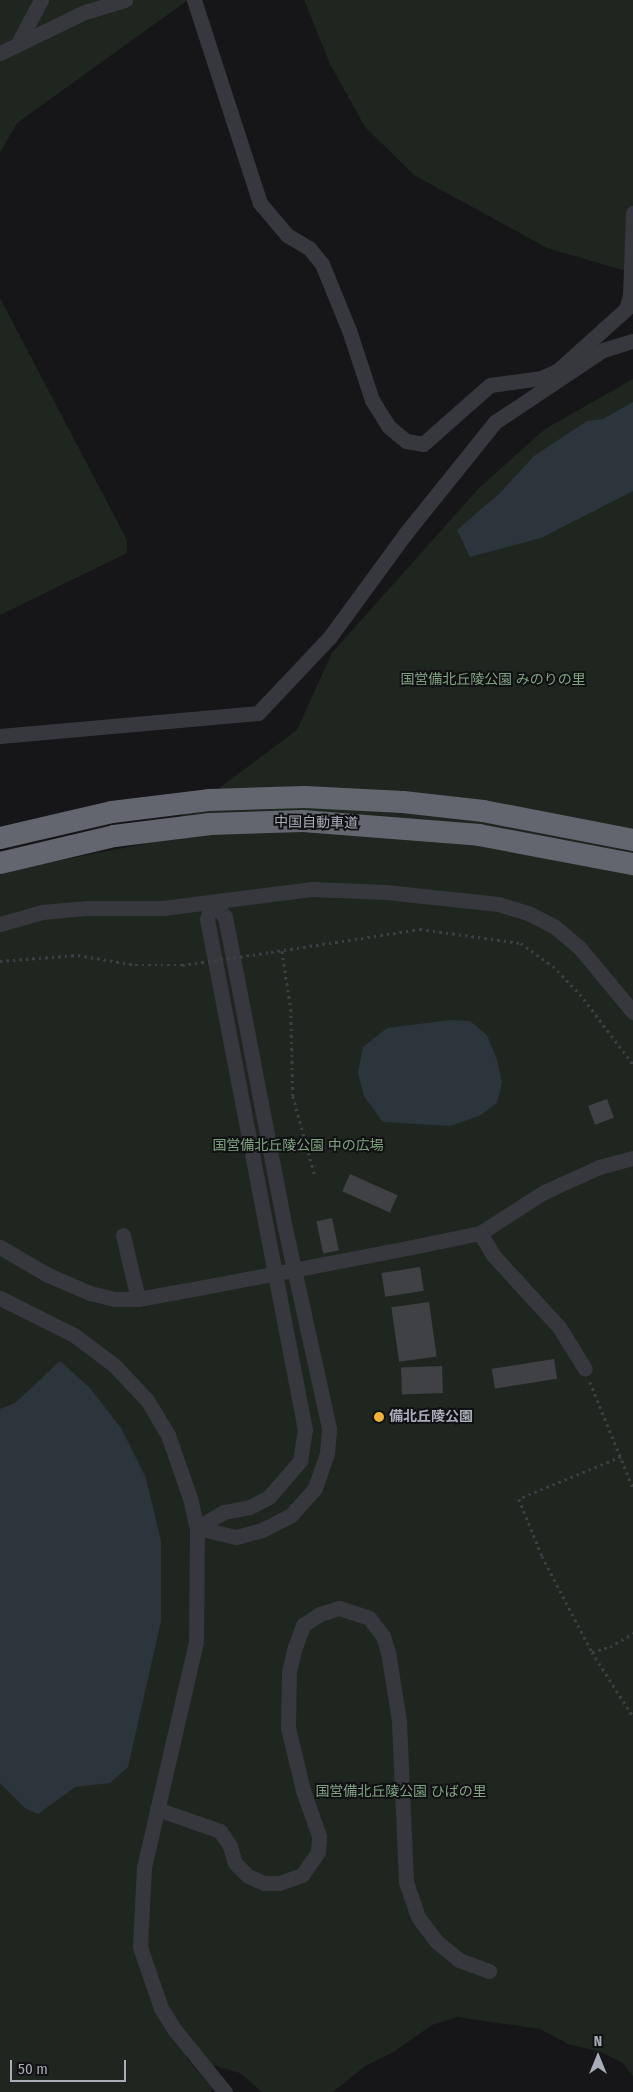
<!DOCTYPE html>
<html>
<head>
<meta charset="utf-8">
<style>
  body { margin:0 }
  #map { position:relative; width:633px; height:2092px; overflow:hidden; background:#161618; font-family:"Fira Sans Condensed","Noto Sans JP",sans-serif }
  div>[style] { position:absolute }
  .green>* { inset:0; background:#1e261f }
  .water>* { inset:0; background:#2c353c }
  .building>* { inset:0; background:#404145; transform-origin:0 0 }
  .path>* { height:2.5px; margin-top:-1.25px; transform-origin:0; background:repeating-linear-gradient(90deg,#3d3f44 0 2.5px,transparent 0 6.5px) }
  .minor>* { height:15px; margin:-7.5px; padding:0 7.5px; transform-origin:7.5px; border-radius:7.5px; background:#37383d }
  .highway>* { height:22px; margin:-11px; padding:0 11px; transform-origin:11px; border-radius:11px; background:#63666e }
  .path-bridge>* { height:2.5px; margin-top:-1.25px; transform-origin:0; background:repeating-linear-gradient(90deg,#3d3f44 0 2.5px,transparent 0 6.5px) }
  .minor-bridge>* { height:15px; margin:-7.5px; padding:0 7.5px; transform-origin:7.5px; border-radius:7.5px; background:#37383d }
  .dots>* { width:14px; height:14px; translate:-50% -50%; box-sizing:border-box; border:2px solid #111113; border-radius:50% }
  span { translate:-50% -50%; white-space:nowrap; text-align:center; line-height:1.15; -webkit-text-stroke:4px #111113; paint-order:stroke }
  .park-label { font-size:14px; color:#7fa381 }
  .street-label { font-size:14px; color:#a8adb8 }
  .poi-label { font-size:14px; color:#a8adb8; font-weight:700 }
  .left { translate:0 -50%; text-align:left }
  .north { position:absolute; left:573px; top:2032px; width:50px; height:50px; -webkit-text-stroke:4px #111113; paint-order:stroke; rotate:0deg; font-size:14px; font-weight:700; line-height:20px; text-align:center; color:#a8adb8 }
  .north::after { content:''; display:block; margin:auto; width:18px; height:22px; background:#a8adb8; clip-path:polygon(50% 0,100% 100%,50% 72%,0 100%) }
  .scale { position:absolute; left:10px; top:2060px; width:116px; height:22px; box-sizing:border-box; border:2px solid #a8adb8; border-top:0; padding-left:6px; font-size:15px; line-height:18px; white-space:nowrap; color:#a8adb8; -webkit-text-stroke:4px #111113; paint-order:stroke }
</style>
</head>
<body>
<div id="map">
  <div class="green">
    <div style="clip-path:polygon(0 0,188px 0,17px 123px,0 153px)"></div>
    <div style="clip-path:polygon(304px 0,633px 0,633px 273px,547px 248px,414px 175px,365px 127px,330px 64px)"></div>
    <div style="clip-path:polygon(0 298px,127px 540px,127px 553px,0 615px)"></div>
    <div style="clip-path:polygon(633px 379px,633px 2076px,623px 2063px,601px 2052px,568px 2044px,540px 2029px,457px 2017px,432px 2025px,395px 2051px,365px 2066px,333px 2092px,262px 2092px,240px 2073px,186px 2057px,212px 2088px,211px 2092px,0 2092px,0 875px,25px 867px,144px 844px,297px 730px,332px 653px,479px 488px,545px 429px)"></div>
  </div>
  <div class="water">
    <div style="clip-path:polygon(633px 402px,633px 491px,541px 538px,470px 557px,457px 530px,500px 493px,534px 456px,587px 421px,603px 419px)"></div>
    <div style="clip-path:polygon(450px 1020px,470px 1021px,487px 1035px,497px 1060px,502px 1083px,497px 1103px,479px 1116px,450px 1126px,383px 1122px,364px 1096px,358px 1073px,363px 1047px,387px 1028px)"></div>
    <div style="clip-path:polygon(60px 1361px,90px 1388px,121px 1428px,146px 1478px,161px 1541px,161px 1621px,128px 1767px,110px 1783px,75px 1787px,38px 1814px,25px 1808px,0 1783px,0 1409px,15px 1403px)"></div>
  </div>
  <div class="building">
    <div style="left:607px;top:1099px;width:20px;height:20px;rotate:70deg"></div>
    <div style="left:350px;top:1174px;width:52px;height:19px;rotate:24deg"></div>
    <div style="left:332px;top:1218px;width:33px;height:16px;rotate:78deg"></div>
    <div style="left:420px;top:1267px;width:24px;height:39px;rotate:81deg"></div>
    <div style="left:429px;top:1302px;width:55px;height:38px;rotate:82deg"></div>
    <div style="left:554px;top:1359px;width:20px;height:63px;rotate:81deg"></div>
    <div style="left:442px;top:1366px;width:27px;height:41px;rotate:88deg"></div>
  </div>
  <div class="path">
    <div style="left:282px;top:951px;width:59px;rotate:81.2deg"></div>
    <div style="left:291px;top:1009px;width:87px;rotate:88.7deg"></div>
    <div style="left:293px;top:1096px;width:83px;rotate:74.6deg"></div>
    <div style="left:271px;top:952px;width:151px;rotate:-8.8deg"></div>
    <div style="left:420px;top:929px;width:102px;rotate:7.9deg"></div>
    <div style="left:521px;top:943px;width:39px;rotate:36deg"></div>
    <div style="left:553px;top:966px;width:39px;rotate:46deg"></div>
    <div style="left:580px;top:994px;width:88px;rotate:52.9deg"></div>
    <div style="left:0;top:961px;width:78px;rotate:-4.4deg"></div>
    <div style="left:78px;top:955px;width:58px;rotate:10deg"></div>
    <div style="left:135px;top:965px;width:47px"></div>
    <div style="left:590px;top:1382px;width:114px;rotate:67.9deg"></div>
    <div style="left:621px;top:1457px;width:110px;rotate:157.6deg"></div>
    <div style="left:519px;top:1499px;width:61px;rotate:68deg"></div>
    <div style="left:542px;top:1556px;width:108px;rotate:62.5deg"></div>
    <div style="left:592px;top:1652px;width:76px;rotate:57.4deg"></div>
    <div style="left:592px;top:1652px;width:19px;rotate:-16deg"></div>
    <div style="left:610px;top:1647px;width:27px;rotate:-31deg"></div>
  </div>
  <div class="minor">
    <div style="left:194px;top:0;width:213px;rotate:72deg"></div>
    <div style="left:260px;top:203px;width:42px;rotate:49.8deg"></div>
    <div style="left:287px;top:235px;width:26px;rotate:31deg"></div>
    <div style="left:309px;top:248px;width:21px;rotate:51deg"></div>
    <div style="left:322px;top:264px;width:71px;rotate:67.8deg"></div>
    <div style="left:349px;top:330px;width:74px;rotate:71.8deg"></div>
    <div style="left:372px;top:400px;width:31px;rotate:58deg"></div>
    <div style="left:388px;top:426px;width:23px;rotate:40deg"></div>
    <div style="left:406px;top:441px;width:17px;rotate:10deg"></div>
    <div style="left:423px;top:444px;width:89px;rotate:-41.4deg"></div>
    <div style="left:490px;top:385px;width:51px;rotate:-7.8deg"></div>
    <div style="left:541px;top:378px;width:17px;rotate:-24deg"></div>
    <div style="left:557px;top:371px;width:3px;rotate:108deg"></div>
    <div style="left:17px;top:45px;width:51px;rotate:-61.9deg"></div>
    <div style="left:0;top:53px;width:94px;rotate:-25.8deg"></div>
    <div style="left:85px;top:12px;width:42px;rotate:-16.7deg"></div>
    <div style="left:557px;top:371px;width:93px;rotate:-41.9deg"></div>
    <div style="left:626px;top:309px;width:15px;rotate:-74deg"></div>
    <div style="left:630px;top:295px;width:82px;rotate:-87.9deg"></div>
    <div style="left:0;top:736px;width:259px;rotate:-5.1deg"></div>
    <div style="left:258px;top:713px;width:103px;rotate:-46.6deg"></div>
    <div style="left:329px;top:638px;width:129px;rotate:-53.8deg"></div>
    <div style="left:405px;top:534px;width:144px;rotate:-51.2deg"></div>
    <div style="left:495px;top:422px;width:130px;rotate:-33.7deg"></div>
    <div style="left:603px;top:350px;width:31px;rotate:-17deg"></div>
    <div style="left:0;top:924px;width:44px;rotate:-15.9deg"></div>
    <div style="left:42px;top:912px;width:45px;rotate:-5.1deg"></div>
    <div style="left:87px;top:908px;width:76px"></div>
    <div style="left:163px;top:908px;width:149px;rotate:-7.3deg"></div>
    <div style="left:311px;top:889px;width:75px;rotate:2.3deg"></div>
    <div style="left:386px;top:892px;width:113px;rotate:6.1deg"></div>
    <div style="left:498px;top:904px;width:34px;rotate:17deg"></div>
    <div style="left:530px;top:914px;width:28px;rotate:27deg"></div>
    <div style="left:555px;top:927px;width:31px;rotate:40deg"></div>
    <div style="left:579px;top:947px;width:85px;rotate:50.3deg"></div>
    <div style="left:480px;top:1233px;width:26px;rotate:59deg"></div>
    <div style="left:493px;top:1255px;width:98px;rotate:47.5deg"></div>
    <div style="left:559px;top:1327px;width:49px;rotate:58.2deg"></div>
    <div style="left:123px;top:1235px;width:66px;rotate:76.8deg"></div>
    <div style="left:417px;top:1246px;width:64px;rotate:-11.7deg"></div>
    <div style="left:480px;top:1233px;width:76px;rotate:-32.6deg"></div>
    <div style="left:544px;top:1192px;width:60px;rotate:-24.4deg"></div>
    <div style="left:599px;top:1167px;width:35px;rotate:-15deg"></div>
    <div style="left:0;top:1247px;width:53px;rotate:30.4deg"></div>
    <div style="left:46px;top:1274px;width:48px;rotate:23.4deg"></div>
    <div style="left:90px;top:1293px;width:25px;rotate:14deg"></div>
    <div style="left:114px;top:1299px;width:24px"></div>
    <div style="left:138px;top:1299px;width:83px;rotate:-10.4deg"></div>
    <div style="left:0;top:1298px;width:83px;rotate:26.6deg"></div>
    <div style="left:74px;top:1335px;width:50px;rotate:36.9deg"></div>
    <div style="left:114px;top:1365px;width:48px;rotate:46.7deg"></div>
    <div style="left:147px;top:1400px;width:41px;rotate:59deg"></div>
    <div style="left:168px;top:1435px;width:67px;rotate:70.8deg"></div>
    <div style="left:190px;top:1498px;width:31px;rotate:77deg"></div>
    <div style="left:197px;top:1528px;width:114px;rotate:90.5deg"></div>
    <div style="left:196px;top:1642px;width:231px;rotate:103deg"></div>
    <div style="left:144px;top:1867px;width:80px;rotate:92.9deg"></div>
    <div style="left:140px;top:1947px;width:65px;rotate:71deg"></div>
    <div style="left:161px;top:2008px;width:25px;rotate:58deg"></div>
    <div style="left:174px;top:2029px;width:81px;rotate:51deg"></div>
    <div style="left:197px;top:1528px;width:40px;rotate:13deg"></div>
    <div style="left:236px;top:1537px;width:27px;rotate:-15deg"></div>
    <div style="left:262px;top:1530px;width:33px;rotate:-27deg"></div>
    <div style="left:291px;top:1515px;width:36px;rotate:-48deg"></div>
    <div style="left:315px;top:1488px;width:37px;rotate:-71deg"></div>
    <div style="left:327px;top:1453px;width:25px;rotate:-85deg"></div>
    <div style="left:329px;top:1428px;width:205px;rotate:-102.4deg"></div>
    <div style="left:285px;top:1228px;width:317px;rotate:-100.9deg"></div>
    <div style="left:225px;top:917px;width:20px;rotate:-131deg"></div>
    <div style="left:197px;top:1528px;width:31px;rotate:-31deg"></div>
    <div style="left:224px;top:1512px;width:26px;rotate:-11deg"></div>
    <div style="left:250px;top:1507px;width:21px;rotate:-28deg"></div>
    <div style="left:269px;top:1497px;width:48px;rotate:-49.3deg"></div>
    <div style="left:300px;top:1461px;width:31px;rotate:-81deg"></div>
    <div style="left:305px;top:1430px;width:520px;rotate:-100.86deg"></div>
    <div style="left:207px;top:919px;width:18px;rotate:-74deg"></div>
    <div style="left:157px;top:1809px;width:67px;rotate:19.2deg"></div>
    <div style="left:220px;top:1831px;width:18px;rotate:56deg"></div>
    <div style="left:230px;top:1846px;width:18px;rotate:74deg"></div>
    <div style="left:235px;top:1863px;width:18px;rotate:45deg"></div>
    <div style="left:248px;top:1876px;width:17px;rotate:24deg"></div>
    <div style="left:264px;top:1883px;width:15px"></div>
    <div style="left:279px;top:1883px;width:24px;rotate:-19deg"></div>
    <div style="left:302px;top:1875px;width:28px;rotate:-55deg"></div>
    <div style="left:318px;top:1852px;width:16px;rotate:-86deg"></div>
    <div style="left:319px;top:1836px;width:49px;rotate:-109.2deg"></div>
    <div style="left:303px;top:1790px;width:64px;rotate:-103.6deg"></div>
    <div style="left:288px;top:1728px;width:56px;rotate:-89deg"></div>
    <div style="left:289px;top:1672px;width:23px;rotate:-77deg"></div>
    <div style="left:294px;top:1650px;width:27px;rotate:-70deg"></div>
    <div style="left:303px;top:1625px;width:20px;rotate:-33deg"></div>
    <div style="left:320px;top:1614px;width:20px;rotate:-18deg"></div>
    <div style="left:339px;top:1608px;width:32px;rotate:18deg"></div>
    <div style="left:369px;top:1618px;width:23px;rotate:52deg"></div>
    <div style="left:383px;top:1636px;width:17px;rotate:73deg"></div>
    <div style="left:388px;top:1652px;width:70px;rotate:80.9deg"></div>
    <div style="left:399px;top:1721px;width:161px;rotate:87.5deg"></div>
    <div style="left:406px;top:1882px;width:37px;rotate:71deg"></div>
    <div style="left:418px;top:1917px;width:31px;rotate:53deg"></div>
    <div style="left:437px;top:1942px;width:28px;rotate:39deg"></div>
    <div style="left:459px;top:1960px;width:32px;rotate:20deg"></div>
  </div>
  <div class="highway">
    <div style="left:0;top:838px;width:115px;rotate:-13.1deg"></div>
    <div style="left:112px;top:812px;width:99px;rotate:-7deg"></div>
    <div style="left:210px;top:800px;width:95px;rotate:-1.8deg"></div>
    <div style="left:305px;top:797px;width:98px;rotate:2.9deg"></div>
    <div style="left:403px;top:802px;width:81px;rotate:6.4deg"></div>
    <div style="left:483px;top:811px;width:153px;rotate:10.9deg"></div>
    <div style="left:0;top:863px;width:117px;rotate:-13.3deg"></div>
    <div style="left:114px;top:836px;width:97px;rotate:-7.1deg"></div>
    <div style="left:210px;top:824px;width:93px;rotate:-1.8deg"></div>
    <div style="left:303px;top:821px;width:177px;rotate:4.5deg"></div>
    <div style="left:479px;top:835px;width:157px;rotate:10.7deg"></div>
  </div>
  <div class="path-bridge">
    <div style="left:182px;top:965px;width:90px;rotate:-8.3deg"></div>
  </div>
  <div class="minor-bridge">
    <div style="left:220px;top:1284px;width:201px;rotate:-10.9deg"></div>
  </div>
  <div class="dots">
    <div style="left:379px;top:1417px;background:#f2b134"></div>
  </div>
  <div class="park-label">
    <span style="left:493px;top:680px">国営備北丘陵公園 みのりの里</span>
    <span style="left:298px;top:1146px">国営備北丘陵公園 中の広場</span>
    <span style="left:401px;top:1792px">国営備北丘陵公園 ひばの里</span>
  </div>
  <div class="street-label">
    <span style="left:316px;top:823px;rotate:1deg">中国自動車道</span>
  </div>
  <div class="poi-label">
    <span class="left" style="left:389px;top:1417px">備北丘陵公園</span>
  </div>
  <div class="north">N</div>
  <div class="scale">50 m</div>
</div>
</body>
</html>
